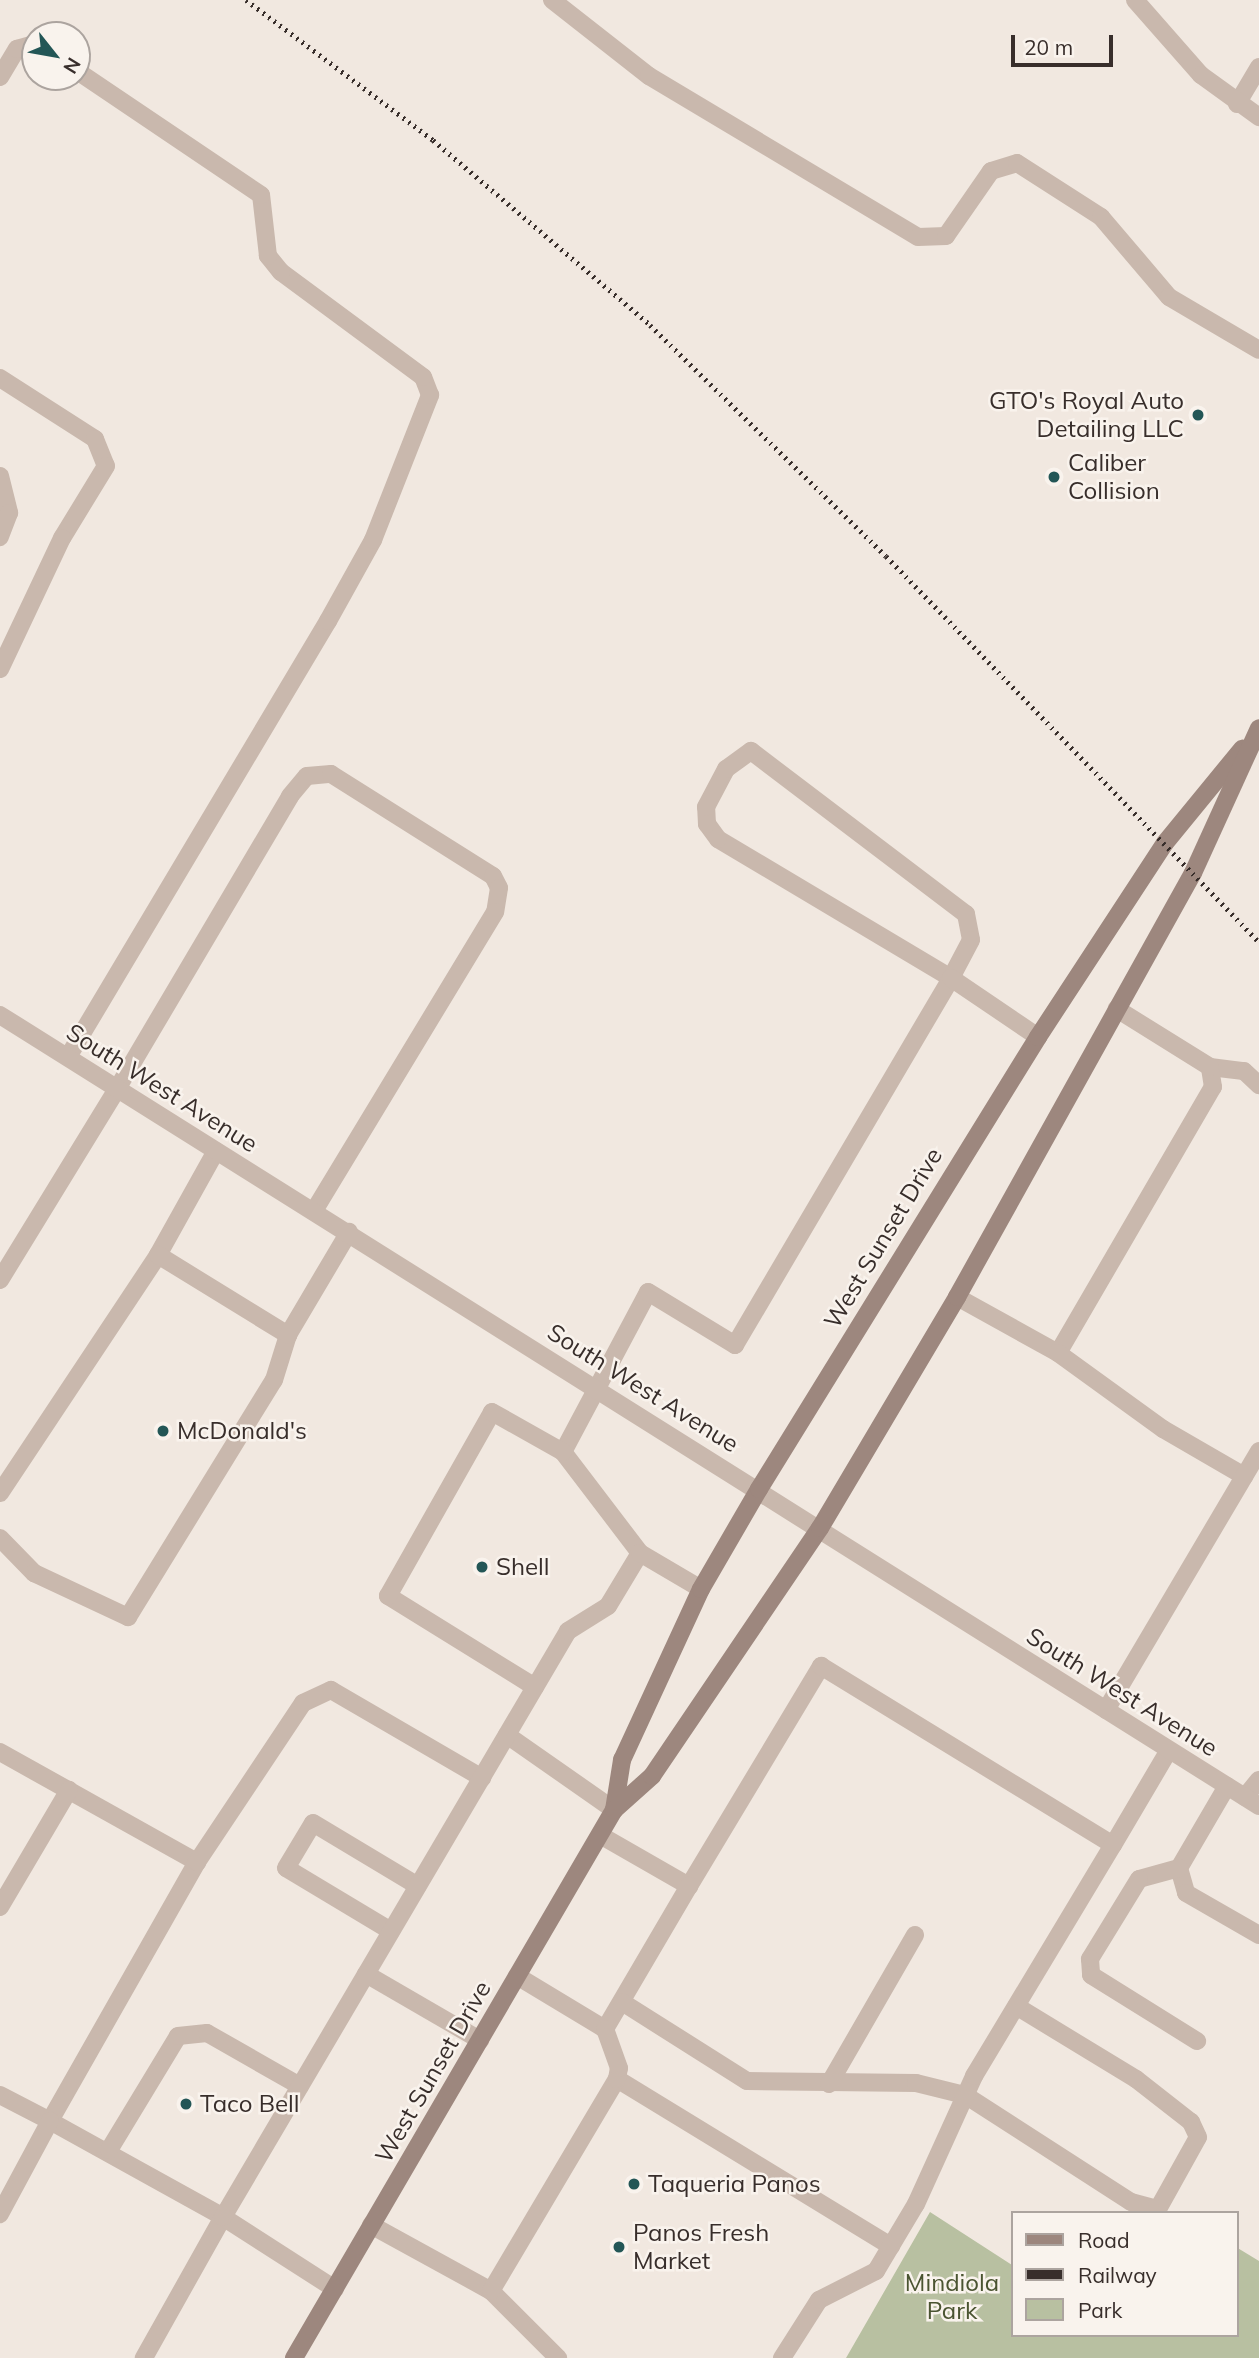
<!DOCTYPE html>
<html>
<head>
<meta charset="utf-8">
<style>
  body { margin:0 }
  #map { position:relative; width:1259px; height:2358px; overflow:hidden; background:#f1e8e0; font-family:Mulish,sans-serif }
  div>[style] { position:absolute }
  .green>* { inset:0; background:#b8c0a1 }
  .service>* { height:18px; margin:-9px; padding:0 9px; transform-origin:9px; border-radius:9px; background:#c9b8ad }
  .minor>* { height:18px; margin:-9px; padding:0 9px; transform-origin:9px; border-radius:9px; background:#c9b8ad }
  .tertiary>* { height:18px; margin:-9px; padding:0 9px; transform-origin:9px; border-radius:9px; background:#c9b8ad }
  .secondary>* { height:18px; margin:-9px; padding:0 9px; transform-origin:9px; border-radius:9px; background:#9d877e }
  .rail>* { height:5px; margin-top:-2.5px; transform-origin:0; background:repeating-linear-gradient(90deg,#382e2b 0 2px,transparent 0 7px) }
  .dots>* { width:19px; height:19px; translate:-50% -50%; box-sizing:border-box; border:4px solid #f9f3ed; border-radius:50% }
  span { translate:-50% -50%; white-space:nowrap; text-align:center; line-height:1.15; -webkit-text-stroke:5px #f9f3ed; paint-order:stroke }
  .poi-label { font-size:24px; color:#382e2b }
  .right { translate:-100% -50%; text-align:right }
  .left { translate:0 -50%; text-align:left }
  .street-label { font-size:24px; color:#382e2b }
  .park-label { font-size:24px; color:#4a5431 }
  .legend { position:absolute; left:1011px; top:2211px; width:228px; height:126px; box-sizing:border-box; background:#f9f3ed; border:2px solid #aca49f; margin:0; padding:9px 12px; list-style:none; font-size:21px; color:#382e2b }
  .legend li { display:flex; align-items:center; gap:14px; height:35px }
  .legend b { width:35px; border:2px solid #aca49f }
  .north { position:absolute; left:21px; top:21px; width:70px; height:70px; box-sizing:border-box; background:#f9f3ed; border:2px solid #aca49f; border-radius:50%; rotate:121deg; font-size:19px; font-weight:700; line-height:28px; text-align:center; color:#382e2b }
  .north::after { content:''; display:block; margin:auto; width:24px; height:32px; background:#235656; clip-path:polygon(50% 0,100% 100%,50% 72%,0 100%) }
  .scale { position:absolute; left:1011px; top:35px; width:102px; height:32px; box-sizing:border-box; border:4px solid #382e2b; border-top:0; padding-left:9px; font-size:21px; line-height:24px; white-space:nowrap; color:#382e2b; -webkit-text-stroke:5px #f9f3ed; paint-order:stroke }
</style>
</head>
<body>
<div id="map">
  <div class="green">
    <div style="clip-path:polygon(930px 2212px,1012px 2265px,1012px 2335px,1236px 2335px,1236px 2247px,1259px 2261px,1259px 2358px,846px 2358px)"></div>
  </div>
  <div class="service">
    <div style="left:552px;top:0;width:123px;rotate:38.1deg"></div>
    <div style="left:649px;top:76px;width:313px;rotate:30.9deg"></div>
    <div style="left:918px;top:237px;width:28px;rotate:-2deg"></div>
    <div style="left:946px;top:236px;width:79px;rotate:-55.3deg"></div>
    <div style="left:991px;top:171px;width:27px;rotate:-17deg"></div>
    <div style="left:1017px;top:163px;width:100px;rotate:32.7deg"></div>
    <div style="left:1101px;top:217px;width:105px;rotate:49.6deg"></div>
    <div style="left:1169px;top:297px;width:104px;rotate:30.5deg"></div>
    <div style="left:0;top:77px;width:33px;rotate:-59deg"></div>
    <div style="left:17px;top:49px;width:19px;rotate:-16deg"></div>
    <div style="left:1237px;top:104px;width:43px;rotate:-59.3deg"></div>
    <div style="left:0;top:378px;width:113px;rotate:32.7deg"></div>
    <div style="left:95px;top:439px;width:29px;rotate:68deg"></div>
    <div style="left:106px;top:466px;width:84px;rotate:121.4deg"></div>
    <div style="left:62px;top:538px;width:145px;rotate:115.3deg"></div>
    <div style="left:0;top:476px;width:38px;rotate:76deg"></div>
    <div style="left:9px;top:513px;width:26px;rotate:111deg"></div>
    <div style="left:751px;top:751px;width:270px;rotate:37.2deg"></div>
    <div style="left:966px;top:914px;width:26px;rotate:79deg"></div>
    <div style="left:971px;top:940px;width:43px;rotate:117.8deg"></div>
    <div style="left:951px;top:978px;width:271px;rotate:-149.2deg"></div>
    <div style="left:718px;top:839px;width:19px;rotate:-126deg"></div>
    <div style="left:707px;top:824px;width:17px;rotate:-93deg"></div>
    <div style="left:706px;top:807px;width:43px;rotate:-62.2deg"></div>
    <div style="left:726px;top:769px;width:31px;rotate:-36deg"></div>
    <div style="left:68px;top:1057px;width:508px;rotate:-59.19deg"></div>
    <div style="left:328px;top:621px;width:93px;rotate:-60.9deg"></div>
    <div style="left:373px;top:540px;width:156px;rotate:-68.5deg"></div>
    <div style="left:430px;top:395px;width:19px;rotate:-111deg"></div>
    <div style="left:423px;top:377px;width:177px;rotate:-143.5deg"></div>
    <div style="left:281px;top:272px;width:21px;rotate:-129deg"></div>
    <div style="left:268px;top:256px;width:61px;rotate:-96.5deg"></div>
    <div style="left:261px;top:195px;width:222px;rotate:-146deg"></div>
    <div style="left:1210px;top:1067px;width:34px;rotate:7deg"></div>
    <div style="left:1244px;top:1071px;width:21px;rotate:43deg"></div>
    <div style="left:117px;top:1089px;width:340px;rotate:-59.4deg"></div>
    <div style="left:290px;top:796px;width:26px;rotate:-50deg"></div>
    <div style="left:307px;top:776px;width:24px;rotate:-5deg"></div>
    <div style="left:331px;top:774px;width:191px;rotate:32.2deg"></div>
    <div style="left:493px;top:876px;width:13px;rotate:63deg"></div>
    <div style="left:499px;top:888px;width:24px;rotate:99deg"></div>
    <div style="left:495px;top:912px;width:350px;rotate:121.2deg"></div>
    <div style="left:158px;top:1255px;width:119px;rotate:-60.9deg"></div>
    <div style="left:957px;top:1297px;width:115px;rotate:29deg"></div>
    <div style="left:1058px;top:1353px;width:308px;rotate:-59.8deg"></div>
    <div style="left:1213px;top:1087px;width:20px;rotate:-99deg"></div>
    <div style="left:1210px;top:1067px;width:110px;rotate:-148.1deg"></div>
    <div style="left:1058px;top:1353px;width:130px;rotate:35.9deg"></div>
    <div style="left:1163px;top:1429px;width:94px;rotate:30.1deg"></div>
    <div style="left:0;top:1493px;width:286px;rotate:-56.4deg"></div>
    <div style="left:158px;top:1255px;width:153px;rotate:31.6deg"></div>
    <div style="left:0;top:1538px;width:49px;rotate:45.8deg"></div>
    <div style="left:34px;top:1573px;width:104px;rotate:25.1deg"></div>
    <div style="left:128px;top:1617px;width:278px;rotate:-58.4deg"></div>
    <div style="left:274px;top:1380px;width:47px;rotate:-72.7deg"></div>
    <div style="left:288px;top:1335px;width:120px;rotate:-59.4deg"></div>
    <div style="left:640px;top:1553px;width:127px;rotate:-127.3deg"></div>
    <div style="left:563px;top:1452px;width:181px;rotate:-62deg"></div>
    <div style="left:648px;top:1292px;width:102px;rotate:31.3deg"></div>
    <div style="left:735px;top:1345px;width:426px;rotate:-59.5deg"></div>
    <div style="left:951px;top:978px;width:105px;rotate:34.1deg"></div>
    <div style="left:535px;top:1687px;width:173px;rotate:-148.2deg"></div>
    <div style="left:388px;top:1596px;width:211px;rotate:-60.5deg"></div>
    <div style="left:492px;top:1412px;width:81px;rotate:29.4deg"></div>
    <div style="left:1106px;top:1710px;width:301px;rotate:-59.4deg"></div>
    <div style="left:507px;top:1735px;width:131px;rotate:35deg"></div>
    <div style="left:0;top:1752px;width:226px;rotate:29.2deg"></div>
    <div style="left:197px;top:1862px;width:298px;rotate:119.6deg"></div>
    <div style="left:50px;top:2121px;width:198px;rotate:29deg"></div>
    <div style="left:223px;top:2217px;width:162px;rotate:119.3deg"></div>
    <div style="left:1227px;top:1786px;width:95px;rotate:120.3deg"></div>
    <div style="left:1179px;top:1868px;width:26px;rotate:74deg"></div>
    <div style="left:1186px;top:1893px;width:84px;rotate:29.9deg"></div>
    <div style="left:1245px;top:1797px;width:22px;rotate:-51deg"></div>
    <div style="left:600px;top:1835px;width:103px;rotate:29.8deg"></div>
    <div style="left:689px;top:1886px;width:257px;rotate:-59deg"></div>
    <div style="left:821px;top:1666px;width:342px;rotate:31.5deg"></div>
    <div style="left:1113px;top:1845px;width:110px;rotate:-59.5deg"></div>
    <div style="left:197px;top:1862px;width:191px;rotate:-56.3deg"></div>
    <div style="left:303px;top:1703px;width:31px;rotate:-25deg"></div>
    <div style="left:331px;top:1690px;width:175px;rotate:30.2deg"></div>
    <div style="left:1179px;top:1868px;width:41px;rotate:164.6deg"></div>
    <div style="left:1139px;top:1879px;width:94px;rotate:121.5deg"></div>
    <div style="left:1090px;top:1959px;width:16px;rotate:86deg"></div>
    <div style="left:1091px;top:1975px;width:125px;rotate:31.9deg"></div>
    <div style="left:0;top:1907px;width:136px;rotate:-59.5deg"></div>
    <div style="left:391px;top:1931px;width:122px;rotate:-149deg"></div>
    <div style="left:286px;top:1868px;width:52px;rotate:-59deg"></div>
    <div style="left:313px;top:1823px;width:122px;rotate:31deg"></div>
    <div style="left:366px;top:1974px;width:132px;rotate:30.1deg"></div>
    <div style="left:517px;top:1976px;width:103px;rotate:31.1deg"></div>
    <div style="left:605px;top:2029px;width:166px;rotate:-59.6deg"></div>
    <div style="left:622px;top:2002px;width:148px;rotate:32.3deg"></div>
    <div style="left:747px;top:2081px;width:169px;rotate:0.7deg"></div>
    <div style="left:916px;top:2083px;width:50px;rotate:13.8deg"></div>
    <div style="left:965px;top:2095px;width:197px;rotate:32.8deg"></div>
    <div style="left:1131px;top:2202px;width:28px;rotate:15deg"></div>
    <div style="left:1158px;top:2209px;width:82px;rotate:-60.9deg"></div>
    <div style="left:1198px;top:2137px;width:17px;rotate:-115deg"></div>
    <div style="left:1191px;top:2122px;width:70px;rotate:-142deg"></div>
    <div style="left:1136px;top:2079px;width:140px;rotate:-148.7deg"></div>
    <div style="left:617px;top:2079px;width:321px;rotate:31.4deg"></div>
    <div style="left:829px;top:2084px;width:172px;rotate:-60deg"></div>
    <div style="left:0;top:2095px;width:56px;rotate:27.5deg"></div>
    <div style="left:50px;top:2121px;width:106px;rotate:118.3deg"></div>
    <div style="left:109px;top:2150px;width:133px;rotate:-58.8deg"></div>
    <div style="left:178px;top:2036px;width:29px;rotate:-6deg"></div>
    <div style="left:207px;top:2033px;width:107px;rotate:29.7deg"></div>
    <div style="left:371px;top:2225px;width:137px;rotate:28.8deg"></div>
    <div style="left:491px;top:2291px;width:95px;rotate:45deg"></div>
    <div style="left:335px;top:2289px;width:133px;rotate:-147.3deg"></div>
    <div style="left:223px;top:2217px;width:680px;rotate:-59.51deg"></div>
    <div style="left:568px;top:1631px;width:47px;rotate:-32deg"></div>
    <div style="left:608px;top:1606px;width:62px;rotate:-58.9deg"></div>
    <div style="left:640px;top:1553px;width:71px;rotate:30.5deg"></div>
    <div style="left:491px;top:2291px;width:247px;rotate:-59.3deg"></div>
    <div style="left:617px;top:2079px;width:11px;rotate:-80deg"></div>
    <div style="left:619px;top:2068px;width:41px;rotate:-109.7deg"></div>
    <div style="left:782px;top:2358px;width:69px;rotate:-57.5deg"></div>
    <div style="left:819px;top:2300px;width:64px;rotate:-27deg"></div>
    <div style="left:876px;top:2271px;width:78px;rotate:-59.2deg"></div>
    <div style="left:916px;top:2204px;width:141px;rotate:-65.6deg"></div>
    <div style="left:974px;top:2076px;width:270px;rotate:-59deg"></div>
  </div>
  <div class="minor">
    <div style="left:1135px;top:0;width:100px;rotate:48.7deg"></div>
    <div style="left:1201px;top:75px;width:72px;rotate:35.9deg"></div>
    <div style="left:0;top:1280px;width:224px;rotate:-58.5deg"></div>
  </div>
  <div class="tertiary">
    <div style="left:0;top:1015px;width:1487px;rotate:32.14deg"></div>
  </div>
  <div class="secondary">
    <div style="left:614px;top:1810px;width:51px;rotate:-80.9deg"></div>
    <div style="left:622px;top:1760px;width:188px;rotate:-65.2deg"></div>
    <div style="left:701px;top:1589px;width:116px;rotate:-59.9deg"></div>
    <div style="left:759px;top:1489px;width:531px;rotate:-58.31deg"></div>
    <div style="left:1038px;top:1037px;width:232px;rotate:-56.8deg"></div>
    <div style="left:1165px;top:843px;width:122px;rotate:-50.7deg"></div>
    <div style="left:294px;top:2358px;width:635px;rotate:-59.72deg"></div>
    <div style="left:614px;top:1810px;width:51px;rotate:-41.8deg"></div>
    <div style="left:652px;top:1776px;width:300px;rotate:-55.9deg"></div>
    <div style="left:820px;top:1528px;width:269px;rotate:-59.3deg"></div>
    <div style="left:957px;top:1297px;width:485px;rotate:-60.9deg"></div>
    <div style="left:1193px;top:873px;width:159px;rotate:-65.5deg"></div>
  </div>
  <div class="rail">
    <div style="left:246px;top:0;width:234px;rotate:36.8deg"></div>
    <div style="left:433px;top:140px;width:285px;rotate:40.4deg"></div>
    <div style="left:650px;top:325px;width:330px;rotate:44.4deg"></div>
    <div style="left:886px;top:556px;width:537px;rotate:45.98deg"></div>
  </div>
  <div class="dots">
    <div style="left:1198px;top:415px;background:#235656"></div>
    <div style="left:1054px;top:477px;background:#235656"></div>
    <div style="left:163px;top:1431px;background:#235656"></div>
    <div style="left:482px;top:1567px;background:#235656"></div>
    <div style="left:186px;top:2104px;background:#235656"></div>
    <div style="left:634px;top:2184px;background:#235656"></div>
    <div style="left:619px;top:2247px;background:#235656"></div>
  </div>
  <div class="poi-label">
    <span class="right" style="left:1184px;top:415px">GTO's Royal Auto<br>Detailing LLC</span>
    <span class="left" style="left:1068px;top:477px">Caliber<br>Collision</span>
    <span class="left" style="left:177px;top:1431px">McDonald's</span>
    <span class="left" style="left:496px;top:1567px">Shell</span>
    <span class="left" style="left:200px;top:2104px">Taco Bell</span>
    <span class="left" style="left:648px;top:2184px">Taqueria Panos</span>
    <span class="left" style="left:633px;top:2247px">Panos Fresh<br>Market</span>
  </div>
  <div class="street-label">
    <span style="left:162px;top:1088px;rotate:32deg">South West Avenue</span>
    <span style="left:883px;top:1238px;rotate:-59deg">West Sunset Drive</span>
    <span style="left:643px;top:1388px;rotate:32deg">South West Avenue</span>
    <span style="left:1122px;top:1692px;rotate:32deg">South West Avenue</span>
    <span style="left:433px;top:2072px;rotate:-60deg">West Sunset Drive</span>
  </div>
  <div class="park-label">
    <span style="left:952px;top:2297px">Mindiola<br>Park</span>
  </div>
  <ul class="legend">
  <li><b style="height:9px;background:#9d877e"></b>Road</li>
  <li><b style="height:9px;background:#382e2b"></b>Railway</li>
  <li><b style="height:19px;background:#b8c0a1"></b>Park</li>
  </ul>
  <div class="north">N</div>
  <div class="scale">20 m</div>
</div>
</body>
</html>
